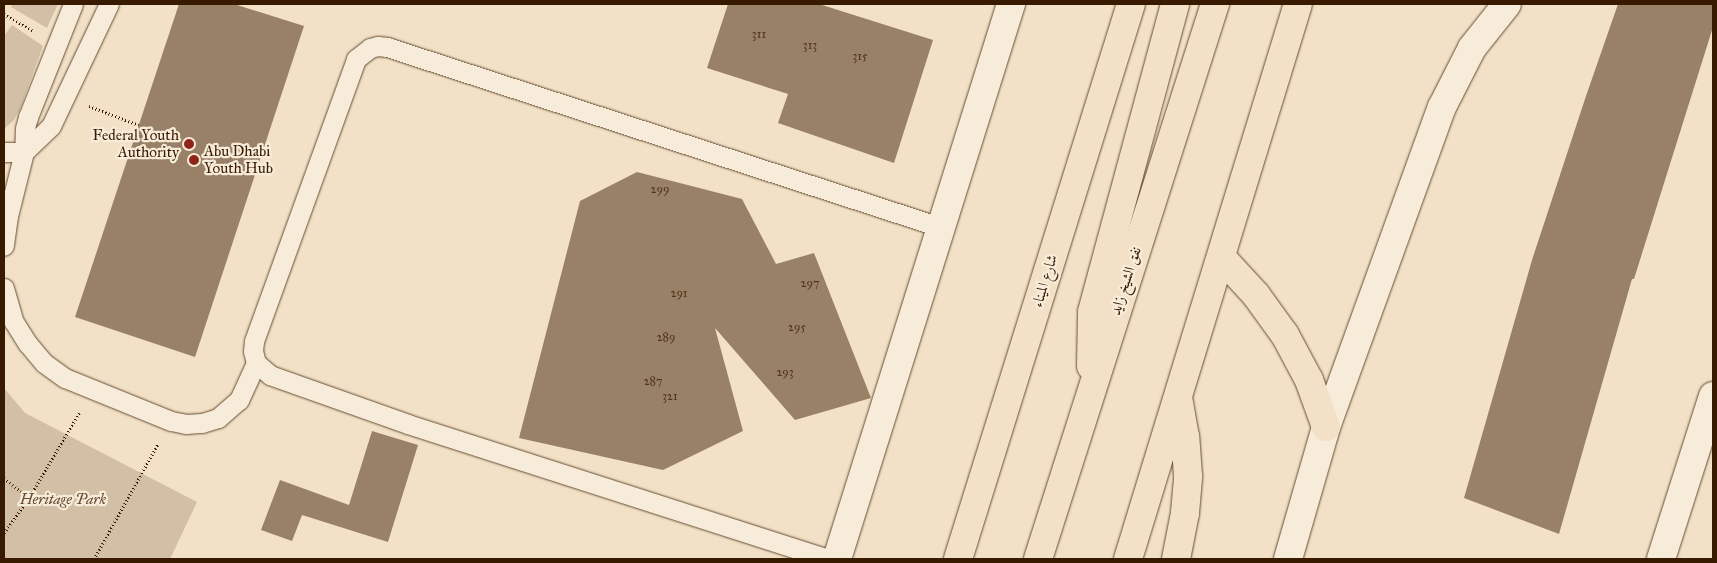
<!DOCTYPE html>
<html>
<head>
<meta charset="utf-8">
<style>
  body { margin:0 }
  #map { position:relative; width:1717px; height:563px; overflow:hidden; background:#f2e1c6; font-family:"IM FELL Great Primer",Amiri,serif }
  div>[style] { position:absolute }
  .green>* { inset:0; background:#d2bfa5 }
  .building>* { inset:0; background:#998167 }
  .path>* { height:3px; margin-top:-1.5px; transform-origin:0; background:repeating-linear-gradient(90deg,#381a01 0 1px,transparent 0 3.5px) }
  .roads { filter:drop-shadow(0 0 1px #664c32) drop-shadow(0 0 1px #664c32) }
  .lane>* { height:19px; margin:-9.5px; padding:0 9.5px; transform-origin:9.5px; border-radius:9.5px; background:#f7ecda }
  .street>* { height:28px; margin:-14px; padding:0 14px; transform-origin:14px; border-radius:14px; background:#f7ecda }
  .primary>* { height:28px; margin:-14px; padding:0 14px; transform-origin:14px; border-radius:14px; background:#f2e1c6 }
  .highway>* { height:28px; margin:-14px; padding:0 14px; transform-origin:14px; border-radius:14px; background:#f2e1c6 }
  .dots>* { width:14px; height:14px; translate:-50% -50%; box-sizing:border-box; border:2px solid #f7ecda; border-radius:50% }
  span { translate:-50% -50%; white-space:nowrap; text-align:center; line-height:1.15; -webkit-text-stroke:4.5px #f7ecda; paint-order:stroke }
  .number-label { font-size:12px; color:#50341a }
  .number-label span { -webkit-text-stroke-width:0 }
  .poi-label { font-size:15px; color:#381a01 }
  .right { translate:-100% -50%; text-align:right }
  .left { translate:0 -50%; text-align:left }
  .street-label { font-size:15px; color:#381a01 }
  .park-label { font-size:15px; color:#664c32; font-style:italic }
  .frame { position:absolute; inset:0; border:5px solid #381a01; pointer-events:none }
</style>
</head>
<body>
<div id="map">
  <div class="green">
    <div style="clip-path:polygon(13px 4px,58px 4px,47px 28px,11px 7px)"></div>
    <div style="clip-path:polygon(12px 25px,43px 46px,20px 109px,14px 120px,4px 129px,4px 36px)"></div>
    <div style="clip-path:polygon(4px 388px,25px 413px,197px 502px,170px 559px,4px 559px)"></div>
  </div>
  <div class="building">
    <div style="clip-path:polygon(179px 4px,234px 4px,304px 26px,195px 357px,75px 317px)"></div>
    <div style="clip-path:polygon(728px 4px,819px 4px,933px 40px,894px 163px,778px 123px,788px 94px,707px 68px)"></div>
    <div style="clip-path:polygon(1618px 4px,1713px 4px,1713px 27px,1634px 279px,1632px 279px,1559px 534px,1464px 498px,1532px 260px,1586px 96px)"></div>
    <div style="clip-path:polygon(637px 172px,742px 199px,776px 264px,814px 253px,871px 398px,795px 420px,715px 328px,743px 431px,663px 470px,519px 438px,580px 201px)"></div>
    <div style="clip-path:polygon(372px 431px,418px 445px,388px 542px,302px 515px,292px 541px,261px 530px,280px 480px,349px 505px)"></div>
  </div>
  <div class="path">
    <div style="left:4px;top:14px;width:34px;rotate:30deg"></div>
    <div style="left:89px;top:106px;width:53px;rotate:20.8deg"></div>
    <div style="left:4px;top:478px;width:32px;rotate:39deg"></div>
    <div style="left:4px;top:533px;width:43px;rotate:-54.5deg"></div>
    <div style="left:29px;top:498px;width:99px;rotate:-59.5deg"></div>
    <div style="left:94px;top:559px;width:132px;rotate:-60.9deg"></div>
  </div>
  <div class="roads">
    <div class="lane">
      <div style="left:73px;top:4px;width:122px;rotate:111.7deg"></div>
      <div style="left:28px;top:117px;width:11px;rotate:105deg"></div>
      <div style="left:25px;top:128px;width:24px;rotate:92deg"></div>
      <div style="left:24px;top:152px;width:37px;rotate:-44deg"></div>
      <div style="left:51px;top:126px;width:135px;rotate:-64.6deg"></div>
      <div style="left:4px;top:152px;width:20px"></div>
      <div style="left:24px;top:152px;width:66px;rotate:104deg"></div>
      <div style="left:8px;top:216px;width:30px;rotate:98deg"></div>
      <div style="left:4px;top:288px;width:35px;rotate:74deg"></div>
      <div style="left:14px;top:322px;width:26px;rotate:58deg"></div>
      <div style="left:28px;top:344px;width:25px;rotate:50deg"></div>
      <div style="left:44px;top:363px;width:26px;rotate:36deg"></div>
      <div style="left:65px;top:378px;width:114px;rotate:22.1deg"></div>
      <div style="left:171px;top:421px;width:15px;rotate:11deg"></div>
      <div style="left:186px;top:424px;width:16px;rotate:-4deg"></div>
      <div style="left:202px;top:423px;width:17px;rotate:-17deg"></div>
      <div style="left:218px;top:418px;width:28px;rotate:-41deg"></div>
      <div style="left:239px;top:400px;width:41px;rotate:-65.3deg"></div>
      <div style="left:828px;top:559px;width:441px;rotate:-162.2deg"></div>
      <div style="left:408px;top:424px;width:146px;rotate:-160.5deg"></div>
      <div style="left:270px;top:375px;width:18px;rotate:-139deg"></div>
      <div style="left:256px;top:363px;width:12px;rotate:-104deg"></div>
      <div style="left:253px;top:351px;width:10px;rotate:-84deg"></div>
      <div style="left:254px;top:341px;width:300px;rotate:-70.1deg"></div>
      <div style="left:356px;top:59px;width:18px;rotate:-38deg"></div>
      <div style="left:370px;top:48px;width:8px;rotate:-14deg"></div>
      <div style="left:378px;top:46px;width:9px;rotate:6deg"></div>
      <div style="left:387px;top:47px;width:582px;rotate:18.03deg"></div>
    </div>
    <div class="street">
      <div style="left:837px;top:559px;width:582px;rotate:-72.59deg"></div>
      <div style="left:1288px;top:559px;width:137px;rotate:-73.9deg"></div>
      <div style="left:1326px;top:427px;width:340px;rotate:-70.1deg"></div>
      <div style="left:1442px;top:107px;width:66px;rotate:-63deg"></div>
      <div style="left:1472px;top:48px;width:56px;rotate:-51.5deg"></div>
      <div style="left:1661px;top:559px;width:171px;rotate:-72.3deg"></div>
    </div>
    <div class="primary">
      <div style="left:958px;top:559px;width:581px;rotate:-72.69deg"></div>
      <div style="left:1176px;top:559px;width:47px;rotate:-78.9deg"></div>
      <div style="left:1185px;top:513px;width:37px;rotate:-85deg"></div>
      <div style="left:1188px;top:476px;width:39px;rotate:-94deg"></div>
      <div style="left:1185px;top:437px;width:40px;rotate:-100deg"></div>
    </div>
    <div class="highway">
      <div style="left:1222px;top:258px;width:50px;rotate:47.4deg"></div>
      <div style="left:1256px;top:295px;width:49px;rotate:54.1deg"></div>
      <div style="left:1285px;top:335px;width:51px;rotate:61.9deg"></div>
      <div style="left:1309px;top:380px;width:50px;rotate:70.1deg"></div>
      <div style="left:1091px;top:366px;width:54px;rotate:-88.9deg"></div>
      <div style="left:1092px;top:312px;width:319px;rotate:-74.9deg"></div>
      <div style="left:1038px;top:559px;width:583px;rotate:-72.31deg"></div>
      <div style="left:1128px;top:559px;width:580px;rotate:-72.97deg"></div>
    </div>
  </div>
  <div class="dots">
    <div style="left:189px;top:144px;background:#8f2418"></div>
    <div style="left:194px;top:160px;background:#8f2418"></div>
  </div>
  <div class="number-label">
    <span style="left:759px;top:35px">311</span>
    <span style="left:810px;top:46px">313</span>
    <span style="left:860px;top:57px">315</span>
    <span style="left:660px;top:190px">299</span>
    <span style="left:810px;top:284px">297</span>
    <span style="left:679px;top:294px">291</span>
    <span style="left:797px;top:328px">295</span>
    <span style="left:666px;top:338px">289</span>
    <span style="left:785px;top:373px">293</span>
    <span style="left:653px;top:382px">287</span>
    <span style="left:670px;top:397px">321</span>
  </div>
  <div class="poi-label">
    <span class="right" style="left:179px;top:144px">Federal Youth<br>Authority</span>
    <span class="left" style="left:204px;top:160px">Abu Dhabi<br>Youth Hub</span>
  </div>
  <div class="street-label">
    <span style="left:1045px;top:281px;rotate:-73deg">شارع الميناء</span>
    <span style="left:1126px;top:281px;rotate:-72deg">نفق الشيخ زايد</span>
  </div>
  <div class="park-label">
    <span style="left:63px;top:500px">Heritage Park</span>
  </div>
  <div class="frame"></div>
</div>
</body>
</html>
